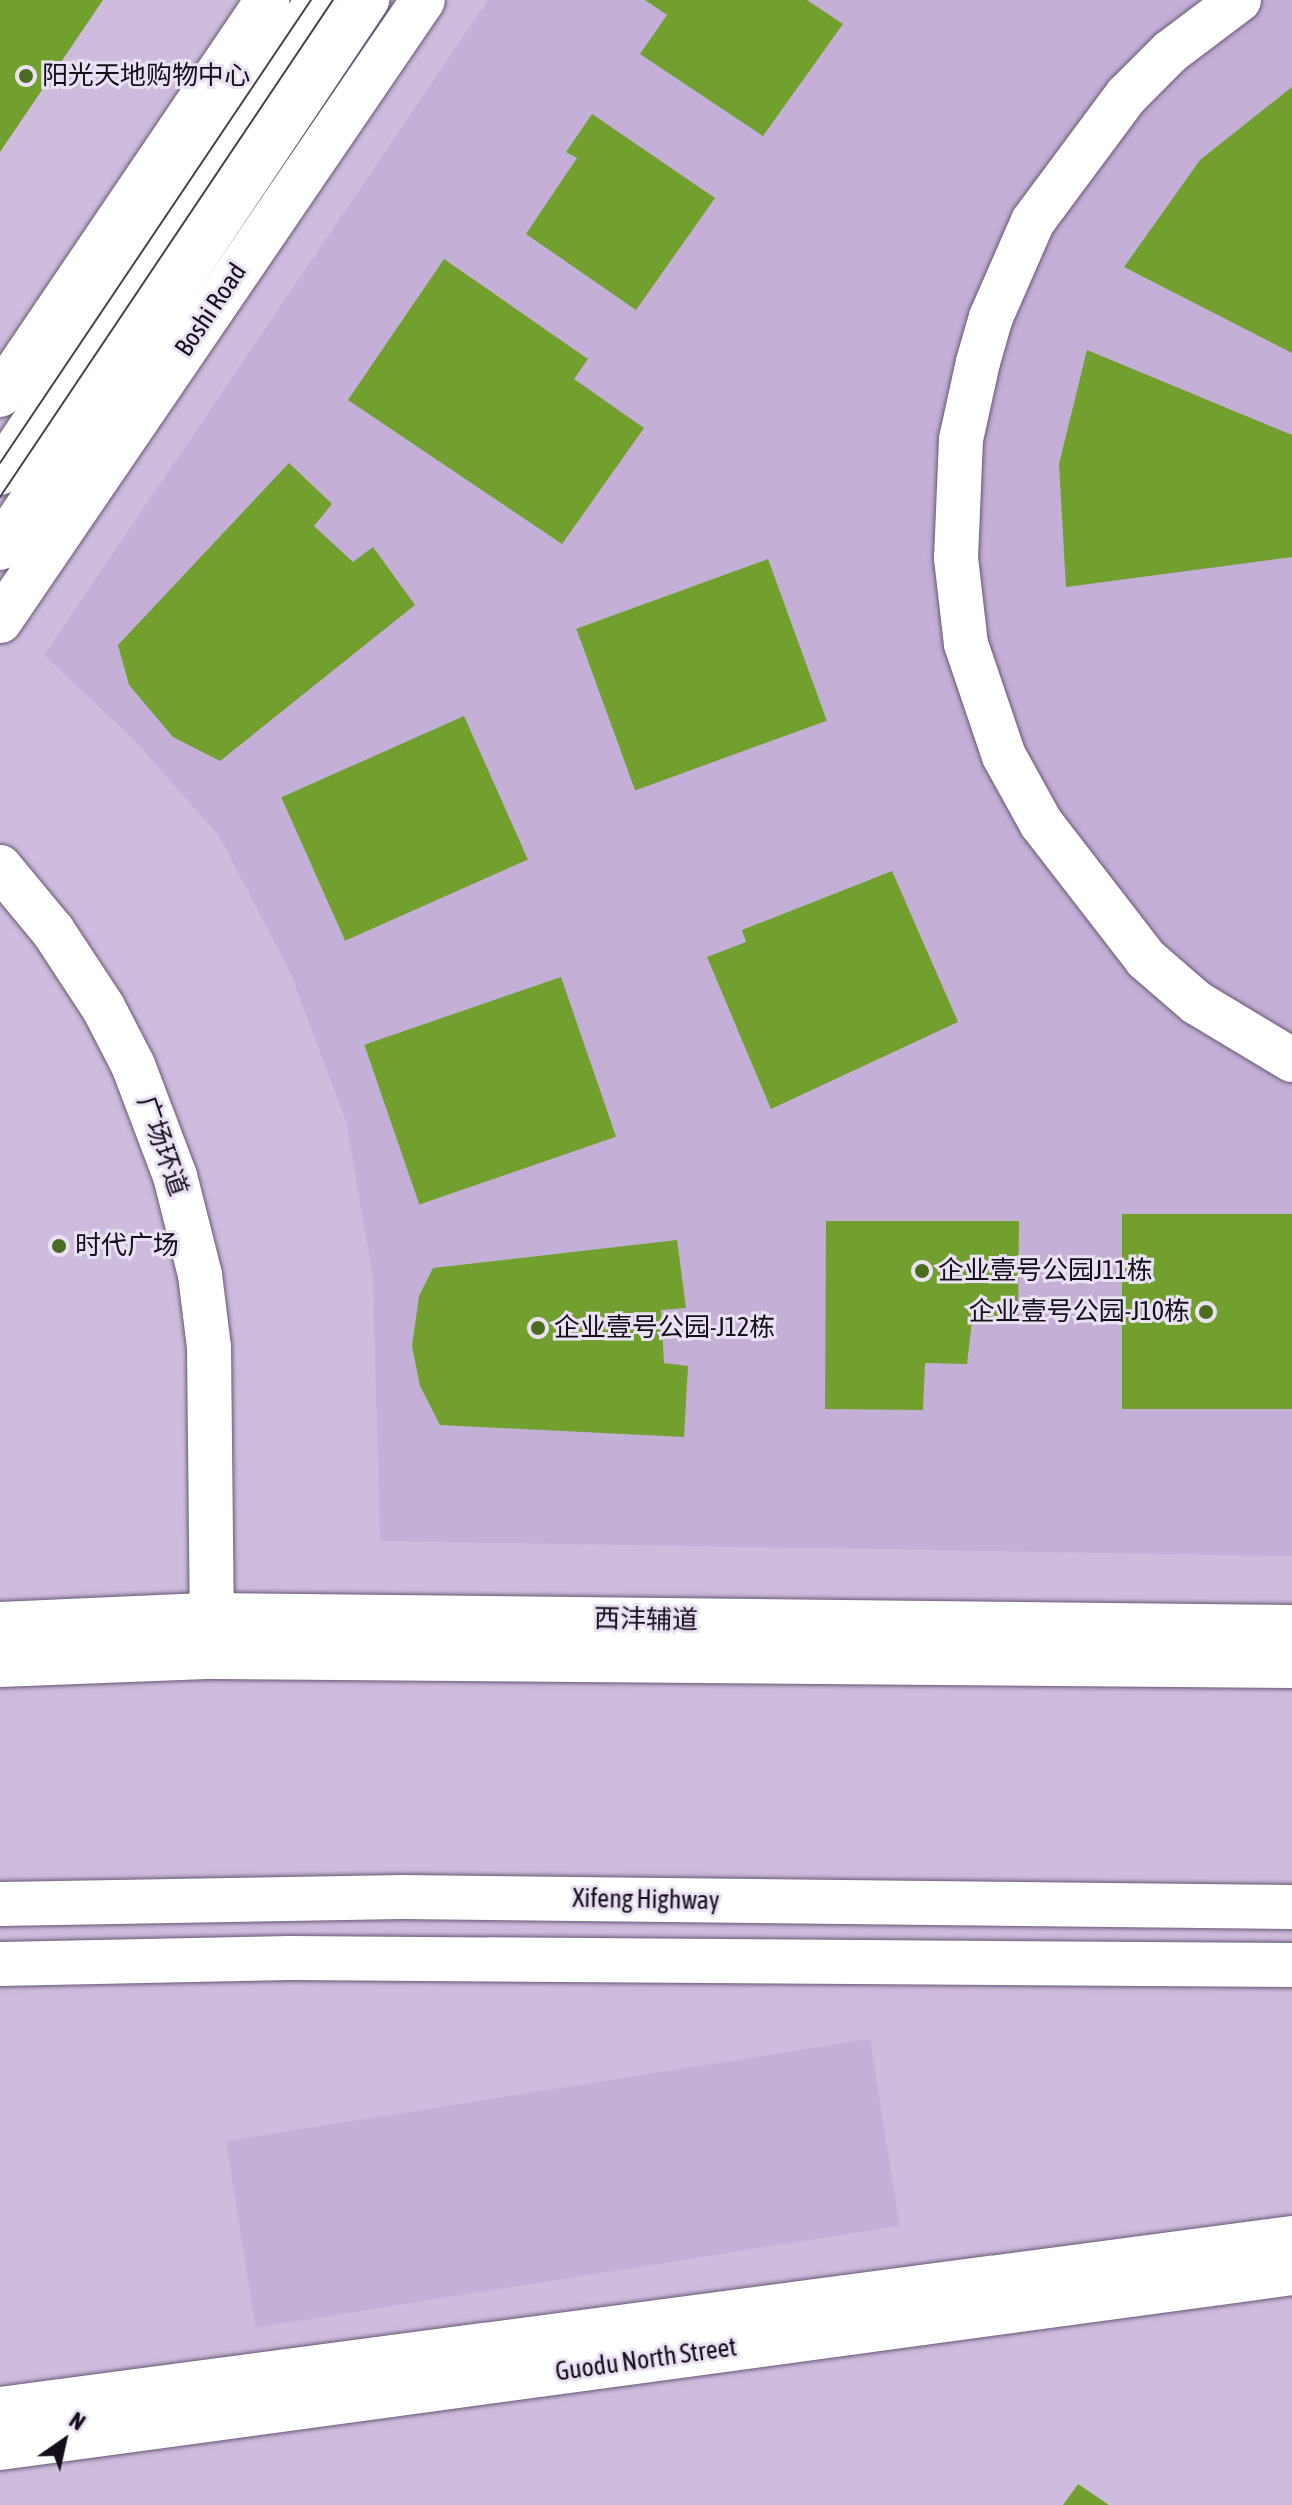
<!DOCTYPE html>
<html>
<head>
<meta charset="utf-8">
<style>
  body { margin:0 }
  #map { position:relative; width:1292px; height:2505px; overflow:hidden; background:#cebcde; font-family:"Asap Condensed","Noto Sans SC",sans-serif }
  div>[style] { position:absolute }
  .built>* { inset:0; background:#c4afd7; transform-origin:0 0 }
  .building>* { inset:0; background:#71a02f; transform-origin:0 0 }
  .roads { filter:drop-shadow(0 0 2px #675774) drop-shadow(0 0 2px #675774) }
  .minor>* { height:44px; margin:-22px; padding:0 22px; transform-origin:22px; border-radius:22px; background:#fff }
  .major>* { height:44px; margin:-22px; padding:0 22px; transform-origin:22px; border-radius:22px; background:#fff }
  .highway>* { height:44px; margin:-22px; padding:0 22px; transform-origin:22px; border-radius:22px; background:#fff }
  .tram>* { height:2px; margin:-1px; padding:0 1px; transform-origin:1px; border-radius:1px; background:#483f50 }
  .dots>* { width:22px; height:22px; translate:-50% -50%; box-sizing:border-box; border:4px solid #eae1f2; border-radius:50% }
  span { translate:-50% -50%; white-space:nowrap; text-align:center; line-height:1.15; -webkit-text-stroke:6px #eae1f2; paint-order:stroke }
  .poi-label { font-size:26px; color:#140e19 }
  .left { translate:0 -50%; text-align:left }
  .right { translate:-100% -50%; text-align:right }
  .street-label { font-size:26px; color:#140e19 }
  .north { position:absolute; left:24px; top:2401px; width:80px; height:80px; -webkit-text-stroke:6px #eae1f2; paint-order:stroke; rotate:34deg; font-size:22px; font-weight:700; line-height:32px; text-align:center; color:#140e19 }
  .north::after { content:''; display:block; margin:auto; width:28px; height:36px; background:#140e19; clip-path:polygon(50% 0,100% 100%,50% 72%,0 100%) }
</style>
</head>
<body>
<div id="map">
  <div class="built">
    <div style="clip-path:polygon(488px 0,1292px 0,1292px 1556px,380px 1541px,373px 1278px,346px 1121px,289px 970px,219px 836px,134px 740px,44px 655px)"></div>
    <div style="left:870px;top:2039px;width:189px;height:652px;rotate:81deg"></div>
  </div>
  <div class="building">
    <div style="clip-path:polygon(0 0,103px 0,0 152px)"></div>
    <div style="clip-path:polygon(645px 0,807px 0,843px 24px,763px 136px,640px 54px,667px 15px)"></div>
    <div style="clip-path:polygon(1292px 87px,1292px 353px,1124px 267px,1200px 160px)"></div>
    <div style="clip-path:polygon(592px 114px,715px 198px,636px 310px,526px 234px,577px 158px,566px 152px)"></div>
    <div style="clip-path:polygon(444px 259px,588px 359px,574px 379px,644px 428px,562px 544px,348px 400px)"></div>
    <div style="clip-path:polygon(1087px 350px,1292px 435px,1292px 557px,1066px 587px,1059px 464px)"></div>
    <div style="clip-path:polygon(289px 463px,332px 504px,314px 526px,353px 562px,373px 547px,415px 605px,220px 761px,173px 737px,129px 685px,118px 645px)"></div>
    <div style="left:768px;top:559px;width:172px;height:204px;rotate:70deg"></div>
    <div style="left:464px;top:716px;width:157px;height:200px;rotate:66deg"></div>
    <div style="clip-path:polygon(892px 871px,958px 1022px,771px 1109px,707px 957px,746px 942px,742px 930px)"></div>
    <div style="left:561px;top:977px;width:169px;height:208px;rotate:71deg"></div>
    <div style="left:1122px;top:1214px;width:170px;height:195px"></div>
    <div style="clip-path:polygon(826px 1221px,1019px 1221px,1018px 1321px,972px 1321px,967px 1364px,925px 1363px,923px 1410px,825px 1409px)"></div>
    <div style="clip-path:polygon(677px 1240px,686px 1308px,661px 1310px,664px 1363px,688px 1366px,684px 1437px,440px 1425px,420px 1386px,412px 1346px,419px 1296px,433px 1268px)"></div>
    <div style="clip-path:polygon(1078px 2484px,1109px 2505px,1063px 2505px)"></div>
  </div>
  <div class="roads">
    <div class="minor">
      <div style="left:1239px;top:0;width:86px;rotate:143deg"></div>
      <div style="left:1170px;top:52px;width:62px;rotate:135deg"></div>
      <div style="left:1126px;top:96px;width:156px;rotate:126.6deg"></div>
      <div style="left:1033px;top:221px;width:105px;rotate:113.6deg"></div>
      <div style="left:991px;top:317px;width:47px;rotate:106.1deg"></div>
      <div style="left:978px;top:362px;width:79px;rotate:102.4deg"></div>
      <div style="left:961px;top:439px;width:119px;rotate:92.4deg"></div>
      <div style="left:956px;top:558px;width:87px;rotate:83.4deg"></div>
      <div style="left:966px;top:644px;width:118px;rotate:71.3deg"></div>
      <div style="left:1004px;top:756px;width:77px;rotate:61.1deg"></div>
      <div style="left:1041px;top:823px;width:172px;rotate:52.3deg"></div>
      <div style="left:1146px;top:959px;width:67px;rotate:40.8deg"></div>
      <div style="left:1197px;top:1003px;width:111px;rotate:31deg"></div>
      <div style="left:0;top:395px;width:477px;rotate:-55.9deg"></div>
      <div style="left:0;top:473px;width:570px;rotate:-56.09deg"></div>
      <div style="left:0;top:548px;width:660px;rotate:-56.19deg"></div>
      <div style="left:0;top:621px;width:751px;rotate:-55.74deg"></div>
      <div style="left:0;top:867px;width:83px;rotate:50.4deg"></div>
      <div style="left:53px;top:931px;width:91px;rotate:56.7deg"></div>
      <div style="left:103px;top:1007px;width:65px;rotate:62.7deg"></div>
      <div style="left:133px;top:1065px;width:119px;rotate:69.3deg"></div>
      <div style="left:175px;top:1176px;width:102px;rotate:75.8deg"></div>
      <div style="left:200px;top:1275px;width:73px;rotate:82.9deg"></div>
      <div style="left:209px;top:1347px;width:295px;rotate:89.4deg"></div>
      <div style="left:0;top:1624px;width:210px;rotate:-2.5deg"></div>
      <div style="left:210px;top:1615px;width:1082px;rotate:0.64deg"></div>
      <div style="left:0;top:1665px;width:213px;rotate:-2.2deg"></div>
      <div style="left:213px;top:1657px;width:1079px;rotate:0.48deg"></div>
    </div>
    <div class="major">
      <div style="left:0;top:2409px;width:1303px;rotate:-7.54deg"></div>
      <div style="left:0;top:2448px;width:1304px;rotate:-7.71deg"></div>
    </div>
    <div class="highway">
      <div style="left:0;top:1904px;width:402px;rotate:-1deg"></div>
      <div style="left:402px;top:1897px;width:890px;rotate:0.64deg"></div>
      <div style="left:0;top:1964px;width:290px;rotate:-1.2deg"></div>
      <div style="left:290px;top:1958px;width:1002px;rotate:0.4deg"></div>
    </div>
  </div>
  <div class="tram">
    <div style="left:0;top:463px;width:558px;rotate:-56.11deg"></div>
    <div style="left:0;top:497px;width:598px;rotate:-56.18deg"></div>
  </div>
  <div class="dots">
    <div style="left:26px;top:76px;background:#4b6b21"></div>
    <div style="left:59px;top:1246px;background:#4b6b21"></div>
    <div style="left:922px;top:1271px;background:#4b6b21"></div>
    <div style="left:1206px;top:1312px;background:#4b6b21"></div>
    <div style="left:538px;top:1328px;background:#4b6b21"></div>
  </div>
  <div class="poi-label">
    <span class="left" style="left:42px;top:76px">阳光天地购物中心</span>
    <span class="left" style="left:75px;top:1246px">时代广场</span>
    <span class="left" style="left:938px;top:1271px">企业壹号公园J11栋</span>
    <span class="right" style="left:1190px;top:1312px">企业壹号公园-J10栋</span>
    <span class="left" style="left:554px;top:1328px">企业壹号公园-J12栋</span>
  </div>
  <div class="street-label">
    <span style="left:211px;top:310px;rotate:-56deg">Boshi Road</span>
    <span style="left:162px;top:1146px;rotate:71deg">广场环道</span>
    <span style="left:646px;top:1620px;rotate:1deg">西沣辅道</span>
    <span style="left:646px;top:1900px;rotate:1deg">Xifeng Highway</span>
    <span style="left:646px;top:2360px;rotate:-8deg">Guodu North Street</span>
  </div>
  <div class="north">N</div>
</div>
</body>
</html>
